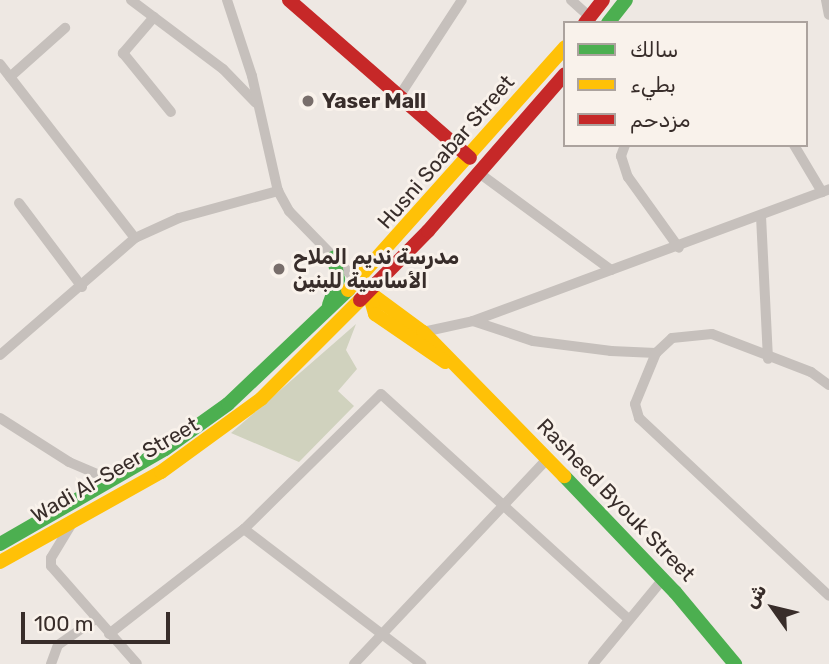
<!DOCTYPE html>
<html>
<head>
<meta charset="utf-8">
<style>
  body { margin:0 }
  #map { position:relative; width:829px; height:664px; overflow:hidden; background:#eee8e3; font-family:Rubik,Vazirmatn,sans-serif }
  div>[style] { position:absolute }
  .green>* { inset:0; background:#d0d2be }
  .street>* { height:10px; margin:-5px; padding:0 5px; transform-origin:5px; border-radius:5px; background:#c6c0bc }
  .fast>* { height:14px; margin:-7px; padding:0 7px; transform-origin:7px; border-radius:7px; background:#4caf50 }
  .slow>* { height:14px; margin:-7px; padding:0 7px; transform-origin:7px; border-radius:7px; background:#ffc107 }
  .jam>* { height:14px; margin:-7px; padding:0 7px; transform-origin:7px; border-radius:7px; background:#c62828 }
  .dots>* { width:19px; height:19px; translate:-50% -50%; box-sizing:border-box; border:4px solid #f9f2eb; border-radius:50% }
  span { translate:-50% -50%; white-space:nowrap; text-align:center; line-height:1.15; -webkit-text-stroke:6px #f9f2eb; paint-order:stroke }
  .poi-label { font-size:21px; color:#382d2a; font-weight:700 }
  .left { translate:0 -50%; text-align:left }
  .street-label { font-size:21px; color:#382d2a }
  .legend { position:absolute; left:563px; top:21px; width:245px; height:126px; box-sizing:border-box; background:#f9f2eb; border:2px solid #aca39e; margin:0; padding:9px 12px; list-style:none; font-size:21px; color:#382d2a }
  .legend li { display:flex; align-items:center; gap:14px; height:35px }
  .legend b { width:35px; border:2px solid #aca39e }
  .north { position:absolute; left:738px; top:573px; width:70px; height:70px; -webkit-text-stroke:5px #f9f2eb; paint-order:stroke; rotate:304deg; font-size:19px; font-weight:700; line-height:28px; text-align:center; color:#382d2a }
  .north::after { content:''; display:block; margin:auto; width:24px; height:32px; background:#382d2a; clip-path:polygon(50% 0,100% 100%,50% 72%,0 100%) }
  .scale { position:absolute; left:21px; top:612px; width:149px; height:32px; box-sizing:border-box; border:4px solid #382d2a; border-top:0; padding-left:9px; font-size:21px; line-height:24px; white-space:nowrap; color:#382d2a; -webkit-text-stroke:5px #f9f2eb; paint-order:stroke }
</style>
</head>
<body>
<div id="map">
  <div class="green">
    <div style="clip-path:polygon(356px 324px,346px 350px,357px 369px,338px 391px,354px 406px,299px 462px,231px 433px)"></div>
  </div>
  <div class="street">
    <div style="left:131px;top:0;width:115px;rotate:36.9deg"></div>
    <div style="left:223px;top:69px;width:47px;rotate:45.9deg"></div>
    <div style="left:227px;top:0;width:80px;rotate:71.8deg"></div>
    <div style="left:252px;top:76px;width:118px;rotate:77.3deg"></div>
    <div style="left:278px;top:191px;width:23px;rotate:61deg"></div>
    <div style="left:289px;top:211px;width:99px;rotate:45.8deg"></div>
    <div style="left:571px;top:0;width:25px;rotate:42deg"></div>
    <div style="left:826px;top:0;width:15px;rotate:79deg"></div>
    <div style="left:154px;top:17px;width:48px;rotate:130.7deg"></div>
    <div style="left:123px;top:53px;width:76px;rotate:50.9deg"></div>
    <div style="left:0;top:64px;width:220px;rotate:52.2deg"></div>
    <div style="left:10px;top:77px;width:74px;rotate:-41.7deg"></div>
    <div style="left:400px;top:95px;width:113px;rotate:-56.9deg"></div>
    <div style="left:625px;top:145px;width:12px;rotate:110deg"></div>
    <div style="left:621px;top:156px;width:22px;rotate:72deg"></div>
    <div style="left:628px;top:177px;width:87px;rotate:54.3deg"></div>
    <div style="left:794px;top:145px;width:55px;rotate:59.2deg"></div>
    <div style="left:479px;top:173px;width:164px;rotate:36.3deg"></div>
    <div style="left:19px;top:203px;width:105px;rotate:53.1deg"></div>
    <div style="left:761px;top:216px;width:143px;rotate:87.2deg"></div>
    <div style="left:473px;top:321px;width:63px;rotate:18.4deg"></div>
    <div style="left:533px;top:341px;width:79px;rotate:7.3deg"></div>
    <div style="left:611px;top:351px;width:45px;rotate:2.5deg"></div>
    <div style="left:656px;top:353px;width:22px;rotate:-43deg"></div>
    <div style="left:672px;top:338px;width:40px;rotate:-5.7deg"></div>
    <div style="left:712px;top:334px;width:106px;rotate:21deg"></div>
    <div style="left:811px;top:372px;width:22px;rotate:36deg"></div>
    <div style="left:423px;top:332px;width:51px;rotate:-12.4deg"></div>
    <div style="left:473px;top:321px;width:380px;rotate:-20.3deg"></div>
    <div style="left:656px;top:353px;width:55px;rotate:112.4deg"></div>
    <div style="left:635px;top:404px;width:15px;rotate:74deg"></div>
    <div style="left:639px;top:418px;width:260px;rotate:43.1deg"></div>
    <div style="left:0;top:355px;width:179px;rotate:-40.9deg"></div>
    <div style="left:135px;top:238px;width:48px;rotate:-24.4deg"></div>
    <div style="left:179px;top:218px;width:103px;rotate:-15.3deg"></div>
    <div style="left:0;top:418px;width:82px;rotate:32.5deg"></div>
    <div style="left:69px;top:462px;width:46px;rotate:23.2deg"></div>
    <div style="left:74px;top:520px;width:44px;rotate:121.2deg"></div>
    <div style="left:51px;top:558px;width:8px;rotate:90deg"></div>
    <div style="left:51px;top:566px;width:130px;rotate:48.7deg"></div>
    <div style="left:244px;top:529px;width:223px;rotate:37.3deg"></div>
    <div style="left:109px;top:634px;width:171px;rotate:-37.9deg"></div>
    <div style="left:244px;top:529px;width:192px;rotate:-44.6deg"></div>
    <div style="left:381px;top:394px;width:334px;rotate:42.3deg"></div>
    <div style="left:51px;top:664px;width:20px;rotate:-70deg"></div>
    <div style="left:58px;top:645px;width:47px;rotate:-34.7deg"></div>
    <div style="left:354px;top:664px;width:283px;rotate:-46.7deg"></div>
    <div style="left:593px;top:664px;width:110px;rotate:-50.5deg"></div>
  </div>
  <div class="fast">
    <div style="left:608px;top:23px;width:29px;rotate:-52deg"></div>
    <div style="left:329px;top:305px;width:27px;rotate:-70deg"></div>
    <div style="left:338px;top:280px;width:23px;rotate:-100deg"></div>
    <div style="left:564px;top:476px;width:161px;rotate:46.3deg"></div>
    <div style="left:675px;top:592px;width:94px;rotate:50.2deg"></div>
    <div style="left:0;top:544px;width:190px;rotate:-29.9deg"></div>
    <div style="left:165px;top:449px;width:77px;rotate:-35.5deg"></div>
    <div style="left:228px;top:404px;width:166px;rotate:-43.5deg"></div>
  </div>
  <div class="slow">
    <div style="left:363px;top:288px;width:74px;rotate:36.3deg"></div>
    <div style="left:423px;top:332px;width:202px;rotate:45.6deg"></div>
    <div style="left:348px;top:290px;width:326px;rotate:-48.2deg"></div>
    <div style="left:369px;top:293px;width:22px;rotate:74deg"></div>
    <div style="left:375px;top:314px;width:85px;rotate:34.4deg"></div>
    <div style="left:0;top:562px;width:184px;rotate:-29.2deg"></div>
    <div style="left:161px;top:472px;width:124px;rotate:-36.1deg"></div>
    <div style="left:261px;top:399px;width:140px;rotate:-45deg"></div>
  </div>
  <div class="jam">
    <div style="left:289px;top:0;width:240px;rotate:41.1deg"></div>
    <div style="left:585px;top:23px;width:29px;rotate:-52deg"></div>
    <div style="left:360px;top:300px;width:97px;rotate:-45.4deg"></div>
    <div style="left:428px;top:231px;width:208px;rotate:-48.9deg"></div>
  </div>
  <div class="dots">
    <div style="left:308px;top:101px;background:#786e6b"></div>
    <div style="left:279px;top:269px;background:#786e6b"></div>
  </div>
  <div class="poi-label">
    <span class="left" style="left:322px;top:101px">Yaser Mall</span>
    <span class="left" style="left:293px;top:269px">مدرسة نديم الملاح<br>الأساسية للبنين</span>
  </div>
  <div class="street-label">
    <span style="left:446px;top:152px;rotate:-49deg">Husni Soabar Street</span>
    <span style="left:115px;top:470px;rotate:-30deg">Wadi Al-Seer Street</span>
    <span style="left:616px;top:500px;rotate:46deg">Rasheed Byouk Street</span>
  </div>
  <ul class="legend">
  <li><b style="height:9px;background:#4caf50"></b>سالك</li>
  <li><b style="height:9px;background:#ffc107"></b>بطيء</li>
  <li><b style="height:9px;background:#c62828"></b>مزدحم</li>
  </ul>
  <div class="north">ش</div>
  <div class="scale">100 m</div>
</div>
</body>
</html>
